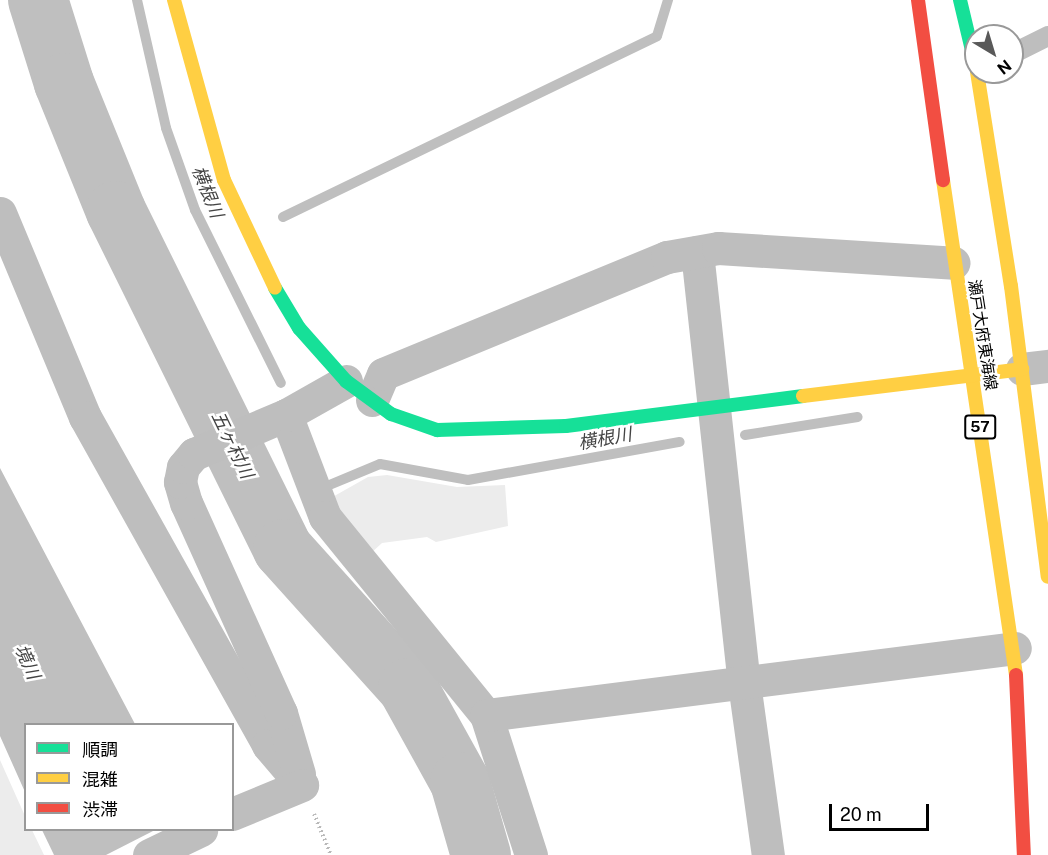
<!DOCTYPE html>
<html>
<head>
<meta charset="utf-8">
<style>
  body { margin:0 }
  #map { position:relative; width:1048px; height:855px; overflow:hidden; background:#fff; font-family:"Public Sans","Noto Sans JP",sans-serif }
  div>[style] { position:absolute }
  .green>* { inset:0; background:#ececec }
  .water>* { inset:0; background:#bfbfbf }
  .stream>* { height:10px; margin:-5px; padding:0 5px; transform-origin:5px; border-radius:5px; background:#bfbfbf }
  .river>* { height:60px; margin:-30px; padding:0 30px; transform-origin:30px; border-radius:30px; background:#bfbfbf }
  .path>* { height:4px; margin-top:-2px; transform-origin:0; background:repeating-linear-gradient(90deg,#b9b9b9 0 1.5px,transparent 0 4.5px) }
  .lane>* { height:20px; margin:-10px; padding:0 10px; transform-origin:10px; border-radius:10px; background:#bebebe }
  .street>* { height:33px; margin:-16.5px; padding:0 16.5px; transform-origin:16.5px; border-radius:16.5px; background:#bebebe }
  .fast>* { height:14px; margin:-7px; padding:0 7px; transform-origin:7px; border-radius:7px; background:#16e098 }
  .slow>* { height:14px; margin:-7px; padding:0 7px; transform-origin:7px; border-radius:7px; background:#ffcf43 }
  .jam>* { height:14px; margin:-7px; padding:0 7px; transform-origin:7px; border-radius:7px; background:#f24e42 }
  span { translate:-50% -50%; white-space:nowrap; text-align:center; line-height:1.15; -webkit-text-stroke:5px #fff; paint-order:stroke }
  .shield-label span { padding:2px 4px; background:#fff; border:2px solid; border-radius:4px; -webkit-text-stroke-width:0 }
  .shield-label { font-size:15px; color:#000; font-weight:700 }
  .street-label { font-size:16px; color:#000 }
  .water-label { font-size:18px; color:#444; font-style:italic }
  .legend { position:absolute; left:24px; top:723px; width:210px; height:108px; box-sizing:border-box; background:#fff; border:2px solid #999; margin:0; padding:8px 10px; list-style:none; font-size:18px; color:#000 }
  .legend li { display:flex; align-items:center; gap:12px; height:30px }
  .legend b { width:30px; border:2px solid #999 }
  .north { position:absolute; left:964px; top:24px; width:60px; height:60px; box-sizing:border-box; background:#fff; border:2px solid #999; border-radius:50%; rotate:142deg; font-size:16px; font-weight:700; line-height:24px; text-align:center; color:#000 }
  .north::after { content:''; display:block; margin:auto; width:21px; height:27px; background:#595959; clip-path:polygon(50% 0,100% 100%,50% 72%,0 100%) }
  .scale { position:absolute; left:829px; top:804px; width:100px; height:27px; box-sizing:border-box; border:3px solid #000; border-top:0; padding-left:8px; font-size:18px; line-height:21px; white-space:nowrap; color:#000; -webkit-text-stroke:4px #fff; paint-order:stroke }
</style>
</head>
<body>
<div id="map">
  <div class="green">
    <div style="clip-path:polygon(387px 475px,457px 487px,505px 485px,508px 526px,436px 542px,427px 537px,382px 543px,370px 554px,329px 499px,368px 477px)"></div>
    <div style="clip-path:polygon(0 760px,25px 816px,26px 830px,32px 830px,44px 855px,0 855px)"></div>
  </div>
  <div class="water">
    <div style="clip-path:polygon(0 468px,135px 724px,26px 724px,25px 792px,0 736px)"></div>
    <div style="clip-path:polygon(42px 830px,155px 830px,106px 855px,54px 855px)"></div>
  </div>
  <div class="stream">
    <div style="left:137px;top:0;width:131px;rotate:77.2deg"></div>
    <div style="left:166px;top:128px;width:87px;rotate:70.5deg"></div>
    <div style="left:195px;top:210px;width:193px;rotate:63.6deg"></div>
    <div style="left:283px;top:217px;width:415px;rotate:-25.8deg"></div>
    <div style="left:657px;top:36px;width:38px;rotate:-73deg"></div>
    <div style="left:745px;top:435px;width:114px;rotate:-9.1deg"></div>
    <div style="left:327px;top:486px;width:57px;rotate:-22.5deg"></div>
    <div style="left:380px;top:464px;width:89px;rotate:10.3deg"></div>
    <div style="left:468px;top:480px;width:215px;rotate:-10.2deg"></div>
  </div>
  <div class="river">
    <div style="left:38px;top:0;width:87px;rotate:72.6deg"></div>
    <div style="left:64px;top:83px;width:138px;rotate:67.9deg"></div>
    <div style="left:116px;top:211px;width:377px;rotate:63.7deg"></div>
    <div style="left:283px;top:549px;width:187px;rotate:48deg"></div>
    <div style="left:408px;top:688px;width:107px;rotate:61deg"></div>
    <div style="left:460px;top:782px;width:76px;rotate:74deg"></div>
  </div>
  <div class="path">
    <div style="left:314px;top:814px;width:44px;rotate:67.5deg"></div>
  </div>
  <div class="lane">
    <div style="left:1012px;top:54px;width:40px;rotate:-26.6deg"></div>
  </div>
  <div class="street">
    <div style="left:0;top:213px;width:221px;rotate:67.4deg"></div>
    <div style="left:85px;top:417px;width:376px;rotate:60.8deg"></div>
    <div style="left:268px;top:745px;width:52px;rotate:49.6deg"></div>
    <div style="left:697px;top:252px;width:434px;rotate:83.8deg"></div>
    <div style="left:744px;top:683px;width:174px;rotate:82.1deg"></div>
    <div style="left:1022px;top:369px;width:26px;rotate:-7deg"></div>
    <div style="left:372px;top:400px;width:28px;rotate:-67deg"></div>
    <div style="left:383px;top:374px;width:307px;rotate:-22.4deg"></div>
    <div style="left:667px;top:257px;width:52px;rotate:-10deg"></div>
    <div style="left:718px;top:248px;width:236px;rotate:3.6deg"></div>
    <div style="left:286px;top:415px;width:109px;rotate:69.1deg"></div>
    <div style="left:325px;top:517px;width:255px;rotate:50.9deg"></div>
    <div style="left:299px;top:774px;width:64px;rotate:-106.4deg"></div>
    <div style="left:281px;top:713px;width:230px;rotate:-114.3deg"></div>
    <div style="left:186px;top:503px;width:22px;rotate:-106deg"></div>
    <div style="left:180px;top:482px;width:15px;rotate:-79deg"></div>
    <div style="left:183px;top:467px;width:17px;rotate:-50deg"></div>
    <div style="left:194px;top:454px;width:100px;rotate:-23deg"></div>
    <div style="left:286px;top:415px;width:69px;rotate:-29.5deg"></div>
    <div style="left:232px;top:814px;width:76px;rotate:-22.5deg"></div>
    <div style="left:149px;top:855px;width:58px;rotate:-25.7deg"></div>
    <div style="left:531px;top:855px;width:147px;rotate:-107.8deg"></div>
    <div style="left:486px;top:715px;width:533px;rotate:-7.22deg"></div>
  </div>
  <div class="fast">
    <div style="left:960px;top:0;width:69px;rotate:76.6deg"></div>
    <div style="left:275px;top:288px;width:47px;rotate:59deg"></div>
    <div style="left:299px;top:328px;width:71px;rotate:48.4deg"></div>
    <div style="left:346px;top:381px;width:56px;rotate:36.3deg"></div>
    <div style="left:391px;top:414px;width:49px;rotate:19.2deg"></div>
    <div style="left:437px;top:430px;width:129px;rotate:-1.8deg"></div>
    <div style="left:566px;top:426px;width:239px;rotate:-7.2deg"></div>
  </div>
  <div class="slow">
    <div style="left:174px;top:0;width:187px;rotate:74.5deg"></div>
    <div style="left:224px;top:180px;width:119px;rotate:64.7deg"></div>
    <div style="left:977px;top:72px;width:217px;rotate:81deg"></div>
    <div style="left:1011px;top:286px;width:293px;rotate:82.8deg"></div>
    <div style="left:943px;top:180px;width:500px;rotate:81.61deg"></div>
    <div style="left:803px;top:396px;width:221px;rotate:-7deg"></div>
  </div>
  <div class="jam">
    <div style="left:918px;top:0;width:182px;rotate:82.1deg"></div>
    <div style="left:1016px;top:675px;width:180px;rotate:87.5deg"></div>
  </div>
  <div class="shield-label">
    <span style="left:980px;top:427px">57</span>
  </div>
  <div class="street-label">
    <span style="left:982px;top:335px;rotate:81deg">瀬戸大府東海線</span>
  </div>
  <div class="water-label">
    <span style="left:207px;top:192px;rotate:68deg">横根川</span>
    <span style="left:605px;top:439px;rotate:-10deg">横根川</span>
    <span style="left:232px;top:445px;rotate:64deg">五ヶ村川</span>
    <span style="left:27px;top:662px;rotate:66deg">境川</span>
  </div>
  <ul class="legend">
  <li><b style="height:8px;background:#16e098"></b>順調</li>
  <li><b style="height:8px;background:#ffcf43"></b>混雑</li>
  <li><b style="height:8px;background:#f24e42"></b>渋滞</li>
  </ul>
  <div class="north">N</div>
  <div class="scale">20 m</div>
</div>
</body>
</html>
